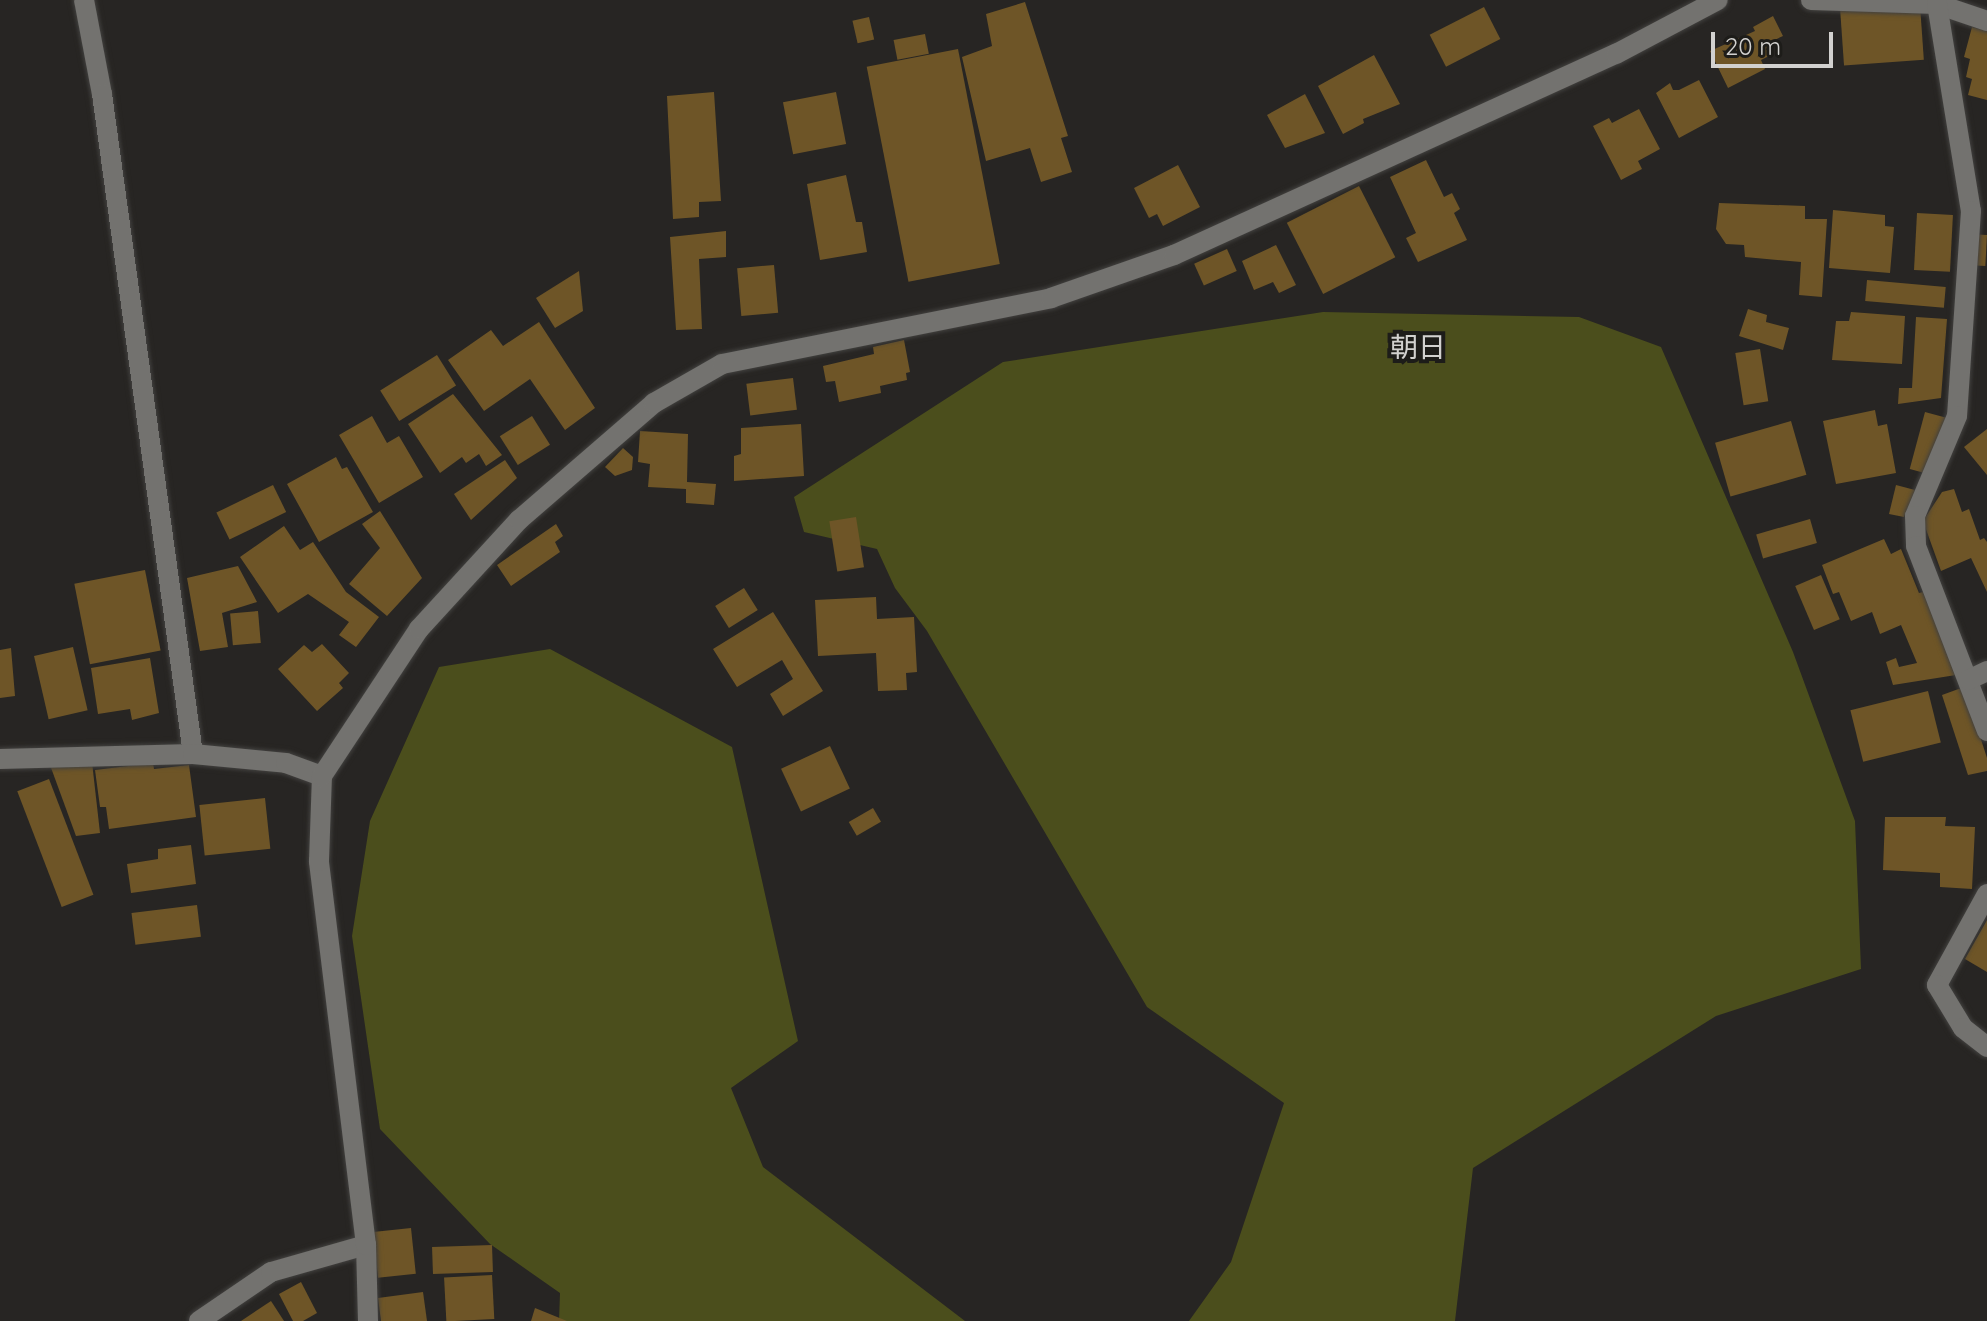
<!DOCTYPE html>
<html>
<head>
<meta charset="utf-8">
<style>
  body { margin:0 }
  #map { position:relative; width:1987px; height:1321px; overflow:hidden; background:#272523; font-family:Quicksand,"Noto Sans JP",sans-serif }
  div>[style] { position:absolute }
  .forest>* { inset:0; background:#4b4e1c }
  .building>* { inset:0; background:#6e5527; transform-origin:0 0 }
  .roads { filter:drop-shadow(0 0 2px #42413f) drop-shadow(0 0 2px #42413f) }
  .minor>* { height:20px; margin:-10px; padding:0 10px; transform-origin:10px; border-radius:10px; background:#73726f }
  span { translate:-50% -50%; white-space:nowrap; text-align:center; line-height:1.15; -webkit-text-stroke:8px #1d1c19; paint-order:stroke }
  .quarter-label { font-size:28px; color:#d2d1cf }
  .scale { position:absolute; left:1711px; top:32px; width:122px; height:36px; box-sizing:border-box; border:4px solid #d2d1cf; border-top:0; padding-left:10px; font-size:24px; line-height:28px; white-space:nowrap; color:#d2d1cf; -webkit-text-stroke:6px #1d1c19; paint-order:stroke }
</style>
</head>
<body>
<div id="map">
  <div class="forest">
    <div style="clip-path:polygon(1323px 312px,1579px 317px,1661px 347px,1793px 652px,1855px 821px,1861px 969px,1716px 1016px,1473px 1168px,1455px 1321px,1189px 1321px,1231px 1262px,1284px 1103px,1147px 1007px,927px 631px,895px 588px,877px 549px,804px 532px,794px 497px,1003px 362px)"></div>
    <div style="clip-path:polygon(550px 649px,732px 747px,798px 1041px,731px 1088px,763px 1167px,965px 1321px,559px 1321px,560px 1293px,490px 1244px,380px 1129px,352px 936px,370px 821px,439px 667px)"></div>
  </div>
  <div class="building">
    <div style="clip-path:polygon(1025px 2px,1068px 136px,1061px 138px,1072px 172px,1041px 182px,1030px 148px,986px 161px,962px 57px,992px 46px,986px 14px)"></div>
    <div style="left:1920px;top:5px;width:55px;height:80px;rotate:86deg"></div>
    <div style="left:1484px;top:7px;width:36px;height:61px;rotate:63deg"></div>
    <div style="clip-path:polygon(1773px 16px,1783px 36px,1768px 43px,1773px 54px,1761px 60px,1765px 69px,1728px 88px,1710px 51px,1755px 31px,1753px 27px)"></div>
    <div style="left:869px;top:17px;width:23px;height:17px;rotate:77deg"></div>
    <div style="clip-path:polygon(1972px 27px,1987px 31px,1987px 100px,1968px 95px,1972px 79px,1966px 77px,1970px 59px,1964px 57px)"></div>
    <div style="left:925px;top:34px;width:20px;height:32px;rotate:79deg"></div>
    <div style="left:958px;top:49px;width:219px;height:93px;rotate:79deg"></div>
    <div style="clip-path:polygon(1374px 55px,1400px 104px,1363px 119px,1364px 123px,1343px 134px,1318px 86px)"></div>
    <div style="clip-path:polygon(1699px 80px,1718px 117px,1679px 138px,1656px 93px,1670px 83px,1673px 90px,1679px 90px)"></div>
    <div style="clip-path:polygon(714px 92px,721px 201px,699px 202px,699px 217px,673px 219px,667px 96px)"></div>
    <div style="left:836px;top:92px;width:53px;height:54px;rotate:79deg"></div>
    <div style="clip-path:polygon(1305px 94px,1325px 133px,1285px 148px,1267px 115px)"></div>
    <div style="clip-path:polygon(1639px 109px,1660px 149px,1638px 161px,1642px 169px,1621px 180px,1593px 126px,1609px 118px,1612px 123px)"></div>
    <div style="clip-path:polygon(1426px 160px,1444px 197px,1452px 193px,1460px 209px,1454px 213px,1467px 240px,1418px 262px,1406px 238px,1416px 233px,1390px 177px)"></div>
    <div style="clip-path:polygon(1178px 165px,1200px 207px,1163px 226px,1157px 214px,1149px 218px,1134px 188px)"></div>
    <div style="clip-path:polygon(846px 175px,856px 222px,862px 222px,867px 252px,820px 260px,807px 184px)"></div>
    <div style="left:1359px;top:186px;width:80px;height:81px;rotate:63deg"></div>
    <div style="clip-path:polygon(1719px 203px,1805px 206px,1805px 219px,1827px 219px,1822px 297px,1799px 295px,1801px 262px,1745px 257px,1744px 245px,1726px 244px,1716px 229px)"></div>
    <div style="clip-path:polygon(1833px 210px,1885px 215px,1885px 226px,1894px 227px,1890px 273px,1829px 268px)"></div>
    <div style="left:1917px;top:213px;width:36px;height:57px;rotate:3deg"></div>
    <div style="clip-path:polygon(726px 231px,726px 257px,699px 259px,702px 329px,676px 330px,670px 237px)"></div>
    <div style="left:1968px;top:234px;width:19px;height:31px;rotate:3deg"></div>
    <div style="clip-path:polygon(1276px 245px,1296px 285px,1279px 293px,1273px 282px,1254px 290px,1242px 261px)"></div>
    <div style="left:1227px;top:249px;width:24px;height:36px;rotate:66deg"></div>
    <div style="left:774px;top:265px;width:48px;height:37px;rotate:85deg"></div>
    <div style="clip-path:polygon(579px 271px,583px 311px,555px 328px,536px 298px)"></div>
    <div style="left:1867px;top:280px;width:79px;height:21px;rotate:5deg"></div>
    <div style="clip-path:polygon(1748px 309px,1767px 315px,1766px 322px,1789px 328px,1783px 350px,1739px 336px)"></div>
    <div style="clip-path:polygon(1851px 312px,1905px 316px,1902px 364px,1832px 360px,1836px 321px,1849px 321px)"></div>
    <div style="clip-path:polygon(1916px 317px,1947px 319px,1941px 398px,1898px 404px,1899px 388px,1912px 388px)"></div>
    <div style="clip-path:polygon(539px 322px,595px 408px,565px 430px,530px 379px,484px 411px,448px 360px,491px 330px,503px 346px)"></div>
    <div style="clip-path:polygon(904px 340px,910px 372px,906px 373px,907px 380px,880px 386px,881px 393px,839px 402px,835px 381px,826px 382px,823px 366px,874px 354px,873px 347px)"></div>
    <div style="left:1760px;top:349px;width:53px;height:25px;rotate:81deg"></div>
    <div style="left:437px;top:355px;width:36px;height:67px;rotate:58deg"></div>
    <div style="left:793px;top:378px;width:32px;height:47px;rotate:83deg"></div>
    <div style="clip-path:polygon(453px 394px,502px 455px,486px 466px,479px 454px,466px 463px,462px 457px,440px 473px,408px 424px)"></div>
    <div style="clip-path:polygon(1875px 410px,1878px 426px,1887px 424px,1896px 473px,1836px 484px,1823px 421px)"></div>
    <div style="left:1925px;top:412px;width:23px;height:59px;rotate:15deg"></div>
    <div style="clip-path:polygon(372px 416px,387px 443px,399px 436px,423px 477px,379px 503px,339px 435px)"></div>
    <div style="left:532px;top:416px;width:34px;height:38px;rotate:58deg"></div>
    <div style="left:1791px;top:421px;width:56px;height:79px;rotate:74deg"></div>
    <div style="clip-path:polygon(801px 424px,804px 476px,734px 481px,734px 456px,741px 454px,741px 428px)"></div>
    <div style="clip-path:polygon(1987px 429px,1987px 475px,1964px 447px)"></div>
    <div style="clip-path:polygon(640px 431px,688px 434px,687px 482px,716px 484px,714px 505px,686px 503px,686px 489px,648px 487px,650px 464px,638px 462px)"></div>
    <div style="clip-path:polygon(623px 448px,633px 457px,632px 470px,615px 476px,605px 467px)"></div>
    <div style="clip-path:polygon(336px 457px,342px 469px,347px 467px,373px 512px,319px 542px,287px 484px)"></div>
    <div style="clip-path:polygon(505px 460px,517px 478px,471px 520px,454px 494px)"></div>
    <div style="left:273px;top:485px;width:30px;height:63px;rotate:64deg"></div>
    <div style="clip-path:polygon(1896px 485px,1915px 490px,1904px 517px,1889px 514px)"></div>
    <div style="clip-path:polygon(1954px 489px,1962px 512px,1969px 509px,1980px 540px,1984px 538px,1987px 542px,1987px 592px,1971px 558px,1941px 571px,1923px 521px,1942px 492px)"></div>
    <div style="clip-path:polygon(380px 511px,422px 578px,387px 616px,349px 584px,380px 548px,362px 524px)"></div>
    <div style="left:856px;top:517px;width:51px;height:27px;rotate:81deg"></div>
    <div style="left:1810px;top:519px;width:25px;height:56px;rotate:74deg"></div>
    <div style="clip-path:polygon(556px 524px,563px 536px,555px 542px,560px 552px,511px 586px,497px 565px)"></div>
    <div style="clip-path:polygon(284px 526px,300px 550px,313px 542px,346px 592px,379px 617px,356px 647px,339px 635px,349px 622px,308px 594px,278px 613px,240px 557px)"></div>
    <div style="clip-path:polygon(1884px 539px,1891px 554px,1901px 549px,1919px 593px,1923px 592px,1956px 675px,1893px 685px,1886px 662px,1896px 658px,1899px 667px,1917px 663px,1901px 625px,1880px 634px,1872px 612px,1851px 621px,1839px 592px,1833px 594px,1822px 565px)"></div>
    <div style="clip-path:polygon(238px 566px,257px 602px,222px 613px,228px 647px,200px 651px,187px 578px)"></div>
    <div style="left:145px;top:570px;width:82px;height:72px;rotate:79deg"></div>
    <div style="left:1821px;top:575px;width:48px;height:28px;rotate:67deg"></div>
    <div style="left:744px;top:588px;width:26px;height:34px;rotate:58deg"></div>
    <div style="clip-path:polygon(876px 597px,877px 619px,914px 617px,917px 672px,906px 673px,907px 690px,878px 691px,876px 653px,818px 656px,815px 600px)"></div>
    <div style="left:258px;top:611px;width:32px;height:28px;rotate:85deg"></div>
    <div style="clip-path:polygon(773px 612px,823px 691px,783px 716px,770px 694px,793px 679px,782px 660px,737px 687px,713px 649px)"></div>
    <div style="clip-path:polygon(322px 644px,349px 673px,339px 683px,343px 688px,317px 711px,278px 669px,304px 645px,312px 652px)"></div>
    <div style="left:73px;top:647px;width:65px;height:40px;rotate:77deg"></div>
    <div style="clip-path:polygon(11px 648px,15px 696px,0 698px,0 650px)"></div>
    <div style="clip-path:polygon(150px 658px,159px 713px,132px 720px,130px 709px,98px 714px,91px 668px)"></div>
    <div style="clip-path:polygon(1964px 687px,1987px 758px,1987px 771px,1968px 775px,1942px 695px)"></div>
    <div style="left:1928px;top:691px;width:53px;height:80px;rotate:76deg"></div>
    <div style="left:830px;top:746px;width:47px;height:54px;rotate:65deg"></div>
    <div style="clip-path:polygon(92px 762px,100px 833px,76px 836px,50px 765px)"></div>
    <div style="clip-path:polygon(153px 763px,154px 769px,189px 765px,196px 817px,109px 829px,106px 807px,100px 807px,95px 770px)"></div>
    <div style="left:49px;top:779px;width:124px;height:34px;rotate:69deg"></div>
    <div style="left:265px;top:798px;width:51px;height:66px;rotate:84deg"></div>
    <div style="left:873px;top:808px;width:16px;height:28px;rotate:60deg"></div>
    <div style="clip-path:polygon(1885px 817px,1946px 817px,1945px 826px,1975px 827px,1972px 889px,1940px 887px,1940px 873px,1883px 870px)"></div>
    <div style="clip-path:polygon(191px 845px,196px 884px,131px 893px,127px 864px,158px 859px,158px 849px)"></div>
    <div style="left:197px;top:905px;width:32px;height:66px;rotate:83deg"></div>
    <div style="clip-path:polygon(1987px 920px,1987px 972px,1965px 959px)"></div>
    <div style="left:411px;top:1228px;width:46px;height:38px;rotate:84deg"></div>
    <div style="left:492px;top:1245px;width:27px;height:60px;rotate:88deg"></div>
    <div style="left:492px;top:1275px;width:44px;height:48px;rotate:87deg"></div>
    <div style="clip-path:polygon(301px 1282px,317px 1313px,303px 1321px,293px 1321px,279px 1294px)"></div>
    <div style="clip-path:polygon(423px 1292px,427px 1321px,381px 1321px,378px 1298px)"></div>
    <div style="clip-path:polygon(271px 1301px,284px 1321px,241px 1321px)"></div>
    <div style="clip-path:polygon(535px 1308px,567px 1321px,531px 1321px)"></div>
  </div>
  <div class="roads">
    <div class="minor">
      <div style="left:84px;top:0;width:96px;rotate:79.2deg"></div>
      <div style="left:102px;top:94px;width:666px;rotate:82.15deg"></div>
      <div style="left:1811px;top:0;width:126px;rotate:1.8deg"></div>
      <div style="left:1937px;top:4px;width:53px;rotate:18.8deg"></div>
      <div style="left:1937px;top:4px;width:210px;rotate:80.7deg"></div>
      <div style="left:1971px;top:211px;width:205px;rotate:93.9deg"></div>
      <div style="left:1957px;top:416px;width:108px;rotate:112.8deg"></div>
      <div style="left:1915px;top:516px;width:30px;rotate:88deg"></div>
      <div style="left:1916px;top:546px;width:198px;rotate:69deg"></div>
      <div style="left:1968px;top:680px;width:21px;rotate:-25deg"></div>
      <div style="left:0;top:759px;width:193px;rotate:-1.5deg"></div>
      <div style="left:193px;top:754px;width:93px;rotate:5.5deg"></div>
      <div style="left:286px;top:763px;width:38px;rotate:20deg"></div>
      <div style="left:1987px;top:894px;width:104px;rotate:118.8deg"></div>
      <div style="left:1937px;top:985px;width:50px;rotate:58.8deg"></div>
      <div style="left:1963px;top:1028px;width:31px;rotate:38deg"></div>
      <div style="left:199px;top:1321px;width:87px;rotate:-34.2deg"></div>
      <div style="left:271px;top:1272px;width:99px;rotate:-15.9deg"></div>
      <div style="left:368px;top:1321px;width:76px;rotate:-91.5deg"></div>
      <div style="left:366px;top:1245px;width:387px;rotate:-97deg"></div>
      <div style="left:319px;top:861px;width:85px;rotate:-88deg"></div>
      <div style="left:322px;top:776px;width:176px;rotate:-56.6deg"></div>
      <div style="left:419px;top:629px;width:148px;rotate:-47.5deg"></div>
      <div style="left:519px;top:520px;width:179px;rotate:-40.9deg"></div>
      <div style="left:654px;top:403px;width:78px;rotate:-29.8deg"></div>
      <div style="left:722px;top:364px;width:336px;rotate:-11.3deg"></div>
      <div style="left:1051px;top:298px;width:130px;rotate:-19.3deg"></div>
      <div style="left:1174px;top:255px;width:486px;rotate:-24.5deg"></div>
      <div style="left:1616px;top:54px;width:115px;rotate:-27.9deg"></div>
    </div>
  </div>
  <div class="quarter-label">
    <span style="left:1418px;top:347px">朝日</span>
  </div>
  <div class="scale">20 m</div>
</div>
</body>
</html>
